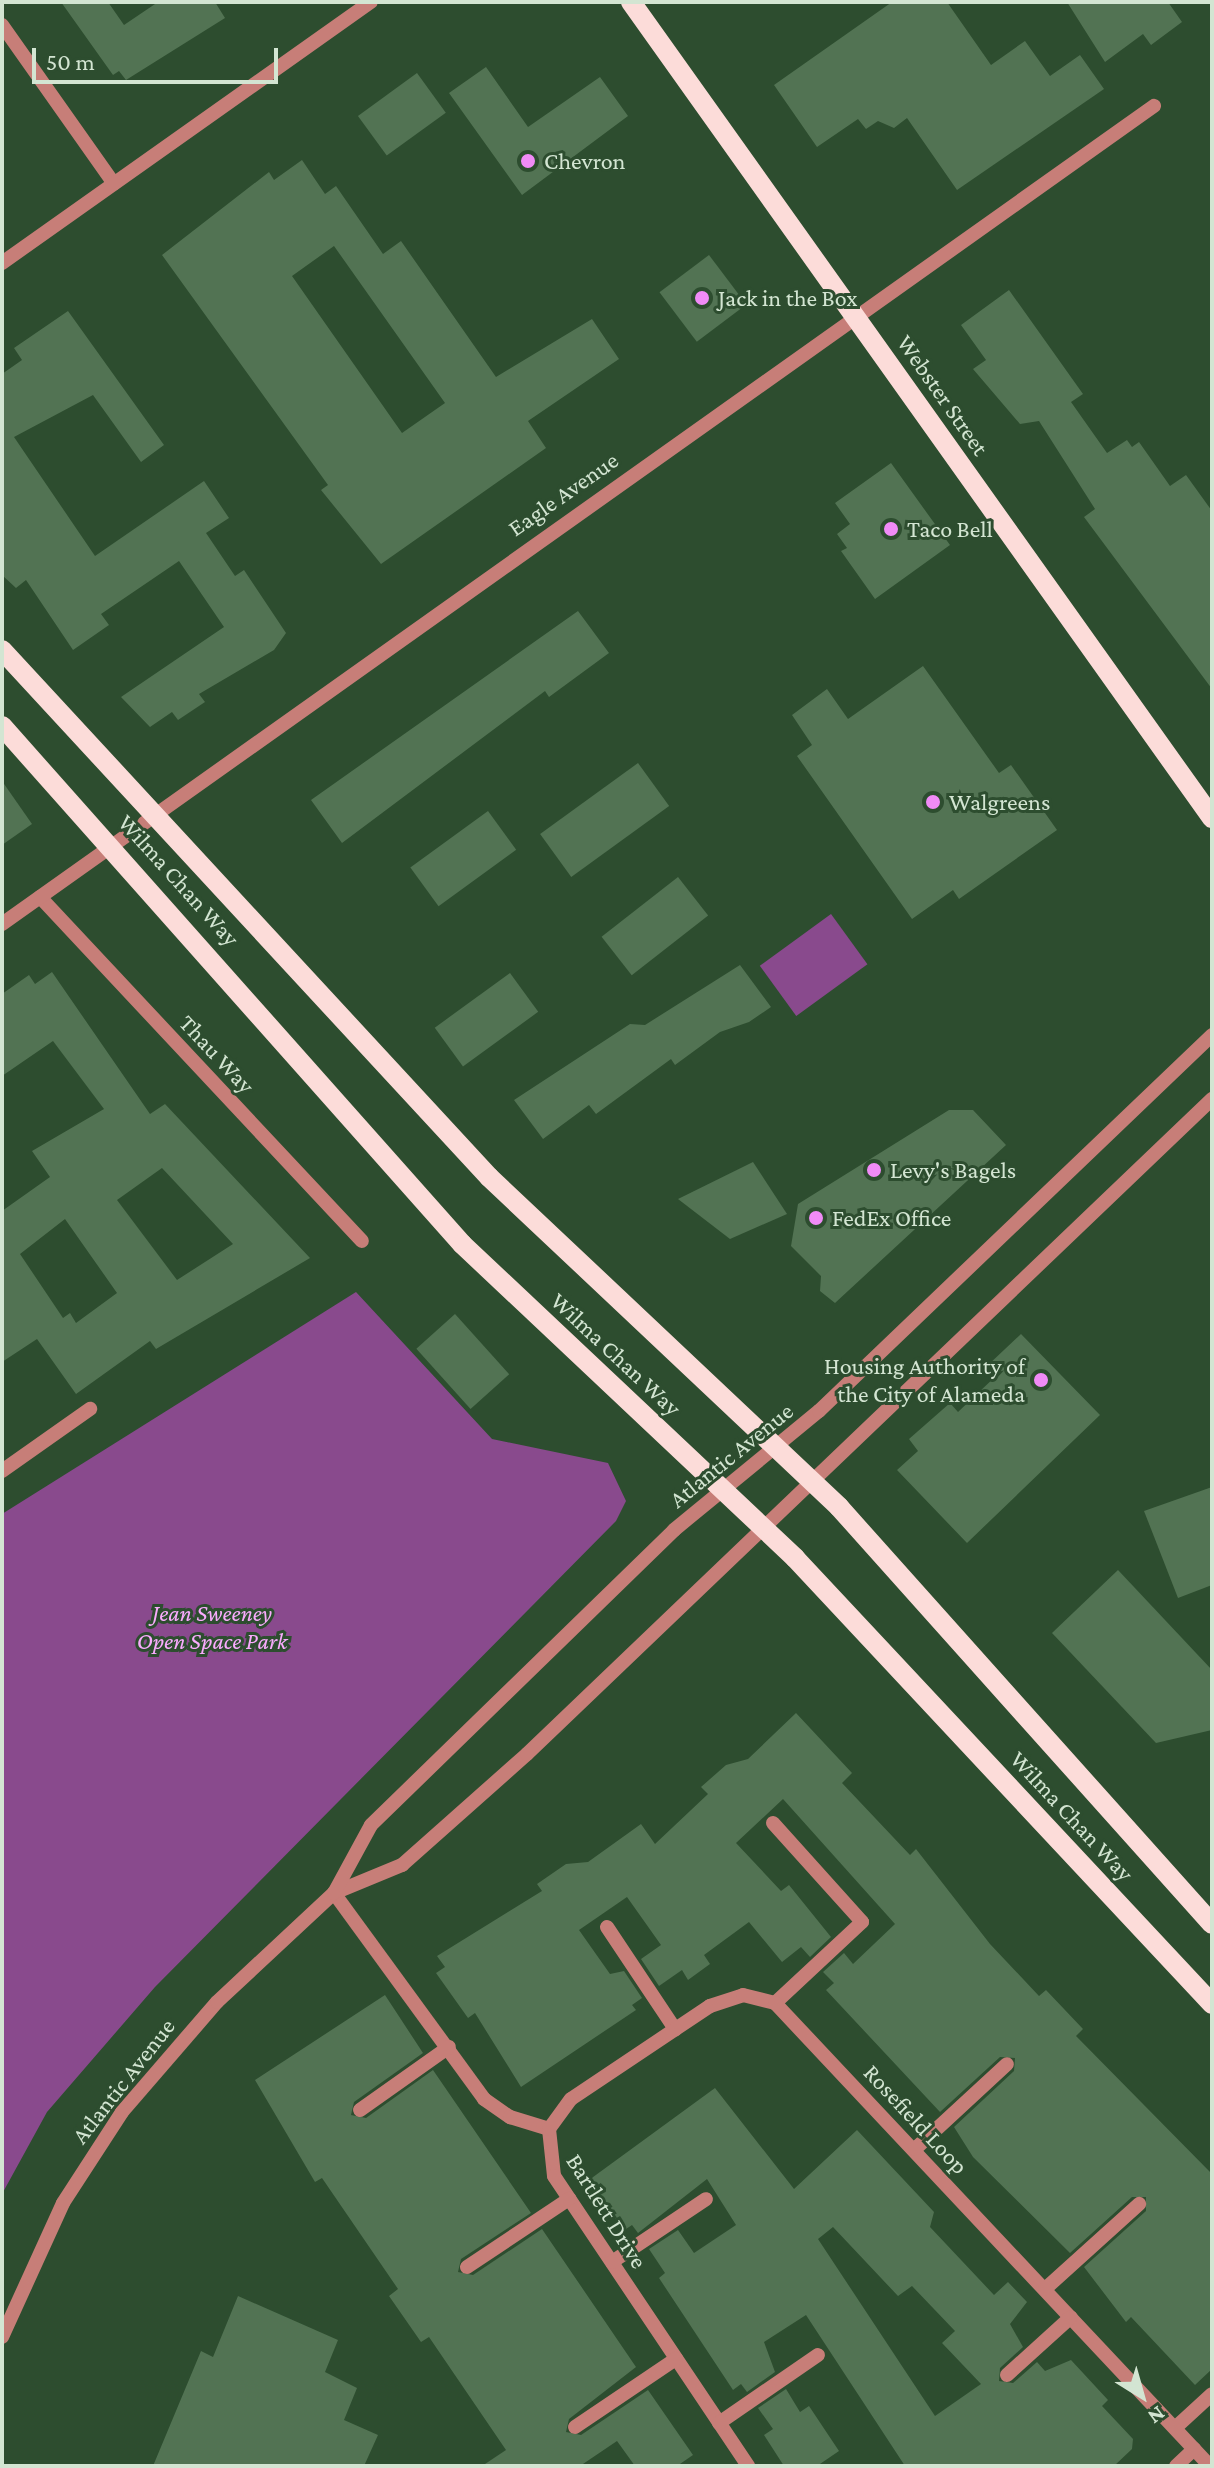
<!DOCTYPE html>
<html>
<head>
<meta charset="utf-8">
<style>
  body { margin:0 }
  #map { position:relative; width:1214px; height:2468px; overflow:hidden; background:#2d4d2f; font-family:"Crimson Pro",serif }
  div>[style] { position:absolute }
  .green>* { inset:0; background:#894a8d; transform-origin:0 0 }
  .building>* { inset:0; background:#527353; transform-origin:0 0 }
  .minor>* { height:14px; margin:-7px; padding:0 7px; transform-origin:7px; border-radius:7px; background:#c77e78 }
  .major>* { height:20px; margin:-10px; padding:0 10px; transform-origin:10px; border-radius:10px; background:#fcdcd9 }
  .dots>* { width:22px; height:22px; translate:-50% -50%; box-sizing:border-box; border:4px solid #2d4d2f; border-radius:50% }
  span { translate:-50% -50%; white-space:nowrap; text-align:center; line-height:1.15; -webkit-text-stroke:6px #2d4d2f; paint-order:stroke }
  .poi-label { font-size:24px; color:#d3e5d2 }
  .left { translate:0 -50%; text-align:left }
  .right { translate:-100% -50%; text-align:right }
  .street-label { font-size:24px; color:#d3e5d2 }
  .park-label { font-size:24px; color:#faabfe; font-style:italic }
  .frame { position:absolute; inset:0; border:4px solid #d3e5d2; pointer-events:none }
  .north { position:absolute; left:1102px; top:2356px; width:80px; height:80px; -webkit-text-stroke:6px #2d4d2f; paint-order:stroke; rotate:143deg; font-size:22px; font-weight:700; line-height:32px; text-align:center; color:#d3e5d2 }
  .north::after { content:''; display:block; margin:auto; width:28px; height:36px; background:#d3e5d2; clip-path:polygon(50% 0,100% 100%,50% 72%,0 100%) }
  .scale { position:absolute; left:32px; top:48px; width:246px; height:36px; box-sizing:border-box; border:4px solid #d3e5d2; border-top:0; padding-left:10px; font-size:24px; line-height:28px; white-space:nowrap; color:#d3e5d2; -webkit-text-stroke:6px #2d4d2f; paint-order:stroke }
</style>
</head>
<body>
<div id="map">
  <div class="green">
    <div style="left:831px;top:914px;width:62px;height:88px;rotate:54deg"></div>
    <div style="clip-path:polygon(356px 1292px,492px 1439px,608px 1463px,626px 1501px,616px 1521px,155px 1987px,47px 2112px,2px 2194px,2px 1514px)"></div>
  </div>
  <div class="building">
    <div style="clip-path:polygon(61px 2px,108px 2px,124px 25px,158px 2px,215px 2px,225px 18px,126px 80px,119px 71px,113px 75px)"></div>
    <div style="clip-path:polygon(892px 2px,947px 2px,991px 65px,1025px 41px,1050px 76px,1080px 55px,1104px 89px,957px 190px,907px 118px,894px 128px,878px 121px,866px 129px,858px 119px,817px 147px,774px 85px)"></div>
    <div style="clip-path:polygon(1067px 2px,1168px 2px,1182px 22px,1151px 45px,1143px 34px,1105px 62px)"></div>
    <div style="clip-path:polygon(486px 67px,528px 127px,600px 77px,628px 116px,522px 195px,449px 93px)"></div>
    <div style="left:417px;top:73px;width:49px;height:73px;rotate:54deg"></div>
    <div style="clip-path:polygon(evenodd,302px 160px,325px 194px,336px 186px,383px 254px,401px 241px,496px 377px,592px 319px,619px 359px,528px 421px,546px 448px,381px 564px,321px 490px,328px 485px,162px 255px,269px 172px,274px 180px,302px 160px,334px 246px,445px 403px,402px 433px,292px 276px,334px 246px)"></div>
    <div style="left:709px;top:255px;width:62px;height:62px;rotate:53deg"></div>
    <div style="clip-path:polygon(1009px 290px,1083px 394px,1071px 402px,1107px 453px,1127px 440px,1132px 447px,1139px 442px,1170px 486px,1186px 475px,1212px 511px,1212px 689px,1084px 517px,1095px 509px,1039px 421px,1020px 424px,973px 369px,986px 360px,961px 325px)"></div>
    <div style="clip-path:polygon(68px 311px,164px 445px,141px 462px,93px 395px,14px 437px,95px 556px,204px 481px,229px 518px,206px 533px,235px 576px,244px 570px,286px 633px,274px 650px,199px 694px,205px 702px,178px 720px,172px 712px,150px 727px,121px 697px,224px 627px,179px 561px,101px 614px,109px 625px,73px 650px,26px 580px,16px 588px,2px 575px,2px 374px,22px 360px,14px 348px)"></div>
    <div style="clip-path:polygon(891px 463px,950px 545px,875px 599px,841px 551px,847px 548px,837px 534px,850px 524px,835px 503px)"></div>
    <div style="clip-path:polygon(578px 611px,609px 653px,549px 697px,545px 691px,342px 843px,311px 800px)"></div>
    <div style="clip-path:polygon(923px 666px,999px 773px,1011px 765px,1057px 830px,959px 899px,953px 890px,912px 919px,797px 756px,812px 745px,792px 715px,827px 689px,848px 719px)"></div>
    <div style="left:638px;top:763px;width:53px;height:121px;rotate:54deg"></div>
    <div style="clip-path:polygon(2px 781px,32px 824px,2px 845px)"></div>
    <div style="left:488px;top:811px;width:48px;height:96px;rotate:54deg"></div>
    <div style="left:678px;top:877px;width:49px;height:97px;rotate:52deg"></div>
    <div style="clip-path:polygon(740px 965px,771px 1007px,749px 1022px,720px 1032px,675px 1065px,671px 1059px,596px 1114px,589px 1105px,543px 1139px,514px 1100px,630px 1024px,645px 1025px)"></div>
    <div style="clip-path:polygon(evenodd,52px 972px,150px 1114px,165px 1104px,310px 1258px,156px 1349px,150px 1341px,76px 1394px,37px 1339px,2px 1362px,2px 1211px,50px 1177px,32px 1151px,104px 1109px,53px 1041px,2px 1076px,2px 994px,29px 975px,35px 984px,52px 972px,162px 1168px,233px 1244px,177px 1280px,117px 1200px,162px 1168px,52px 972px,65px 1219px,117px 1293px,76px 1323px,70px 1313px,63px 1318px,20px 1254px,65px 1219px)"></div>
    <div style="left:510px;top:973px;width:48px;height:93px;rotate:54deg"></div>
    <div style="clip-path:polygon(949px 1110px,973px 1110px,1006px 1145px,835px 1303px,820px 1291px,821px 1276px,791px 1246px,798px 1204px)"></div>
    <div style="clip-path:polygon(753px 1162px,787px 1214px,730px 1239px,678px 1199px)"></div>
    <div style="left:455px;top:1314px;width:81px;height:52px;rotate:48deg"></div>
    <div style="clip-path:polygon(1021px 1334px,1100px 1415px,967px 1543px,897px 1470px,918px 1451px,909px 1439px,950px 1403px,958px 1412px,997px 1375px,987px 1366px)"></div>
    <div style="clip-path:polygon(1212px 1487px,1212px 1585px,1178px 1598px,1144px 1511px)"></div>
    <div style="clip-path:polygon(1118px 1570px,1212px 1670px,1212px 1730px,1156px 1743px,1052px 1633px)"></div>
    <div style="clip-path:polygon(796px 1713px,852px 1773px,842px 1783px,910px 1855px,916px 1849px,990px 1944px,1039px 1996px,1046px 1990px,1083px 2029px,1076px 2036px,1212px 2174px,1212px 2369px,1195px 2385px,1131px 2317px,1126px 2322px,1084px 2267px,1146px 2211px,1146px 2197px,1132px 2197px,1070px 2253px,973px 2157px,954px 2127px,1014px 2071px,1015px 2058px,1000px 2057px,940px 2112px,826px 1990px,834px 1983px,823px 1972px,844px 1953px,853px 1964px,895px 1924px,783px 1799px,736px 1843px,781px 1891px,789px 1885px,831px 1937px,810px 1957px,801px 1947px,782px 1962px,749px 1922px,704px 1955px,710px 1964px,688px 1980px,682px 1970px,659px 1986px,641px 1959px,661px 1945px,627px 1897px,579px 1930px,610px 1974px,624px 1971px,642px 1998px,632px 2005px,636px 2010px,521px 2087px,475px 2013px,468px 2018px,436px 1973px,445px 1967px,437px 1956px,542px 1891px,537px 1884px,566px 1864px,588px 1862px,641px 1824px,655px 1844px,708px 1794px,701px 1787px,726px 1765px,748px 1759px)"></div>
    <div style="clip-path:polygon(385px 1995px,423px 2053px,354px 2102px,351px 2115px,366px 2118px,433px 2070px,531px 2213px,461px 2259px,458px 2272px,473px 2275px,542px 2229px,636px 2367px,569px 2419px,566px 2432px,581px 2435px,648px 2390px,693px 2455px,677px 2466px,635px 2466px,617px 2441px,580px 2466px,482px 2466px,506px 2450px,429px 2337px,421px 2342px,389px 2296px,398px 2289px,322px 2178px,315px 2182px,255px 2080px)"></div>
    <div style="clip-path:polygon(evenodd,715px 2088px,794px 2189px,857px 2130px,934px 2212px,930px 2227px,994px 2295px,1008px 2282px,1027px 2302px,1010px 2324px,1023px 2347px,1000px 2368px,999px 2381px,1013px 2383px,1037px 2362px,1045px 2371px,1071px 2360px,1108px 2400px,1102px 2406px,1133px 2439px,1132px 2449px,1114px 2466px,905px 2466px,806px 2315px,764px 2342px,775px 2372px,747px 2392px,741px 2384px,733px 2390px,659px 2278px,665px 2273px,649px 2249px,678px 2230px,694px 2253px,736px 2225px,707px 2179px,638px 2233px,632px 2225px,623px 2231px,589px 2180px,715px 2088px,833px 2227px,898px 2296px,912px 2286px,955px 2331px,942px 2343px,981px 2384px,935px 2416px,818px 2239px,833px 2227px)"></div>
    <div style="clip-path:polygon(238px 2296px,338px 2340px,325px 2372px,357px 2388px,344px 2420px,378px 2435px,364px 2466px,153px 2466px,201px 2351px,213px 2357px)"></div>
    <div style="clip-path:polygon(786px 2389px,800px 2412px,809px 2406px,839px 2451px,817px 2466px,784px 2466px,764px 2435px,773px 2429px,758px 2408px)"></div>
  </div>
  <div class="minor">
    <div style="left:2px;top:25px;width:194px;rotate:54.8deg"></div>
    <div style="left:2px;top:263px;width:452px;rotate:-35.3deg"></div>
    <div style="left:40px;top:897px;width:471px;rotate:46.9deg"></div>
    <div style="left:2px;top:924px;width:1413px;rotate:-35.38deg"></div>
    <div style="left:2px;top:1471px;width:108px;rotate:-35.2deg"></div>
    <div style="left:773px;top:1823px;width:133px;rotate:48deg"></div>
    <div style="left:862px;top:1922px;width:119px;rotate:137deg"></div>
    <div style="left:334px;top:1893px;width:74px;rotate:-22.4deg"></div>
    <div style="left:402px;top:1865px;width:167px;rotate:-41.6deg"></div>
    <div style="left:527px;top:1754px;width:948px;rotate:-43.72deg"></div>
    <div style="left:334px;top:1893px;width:255px;rotate:53.9deg"></div>
    <div style="left:484px;top:2099px;width:32px;rotate:35deg"></div>
    <div style="left:510px;top:2117px;width:41px;rotate:17.1deg"></div>
    <div style="left:549px;top:2129px;width:47px;rotate:83.9deg"></div>
    <div style="left:554px;top:2176px;width:349px;rotate:56.2deg"></div>
    <div style="left:607px;top:1927px;width:123px;rotate:56.3deg"></div>
    <div style="left:360px;top:2110px;width:109px;rotate:-35.3deg"></div>
    <div style="left:549px;top:2129px;width:37px;rotate:-54deg"></div>
    <div style="left:571px;top:2099px;width:167px;rotate:-33.8deg"></div>
    <div style="left:710px;top:2006px;width:35px;rotate:-18deg"></div>
    <div style="left:743px;top:1995px;width:33px;rotate:14deg"></div>
    <div style="left:775px;top:2003px;width:635px;rotate:46.79deg"></div>
    <div style="left:915px;top:2149px;width:125px;rotate:-42.7deg"></div>
    <div style="left:612px;top:2262px;width:113px;rotate:-33.8deg"></div>
    <div style="left:467px;top:2267px;width:123px;rotate:-33.7deg"></div>
    <div style="left:1045px;top:2289px;width:127px;rotate:-42.1deg"></div>
    <div style="left:2px;top:2337px;width:147px;rotate:-65.5deg"></div>
    <div style="left:63px;top:2203px;width:108px;rotate:-57deg"></div>
    <div style="left:122px;top:2112px;width:145px;rotate:-49.2deg"></div>
    <div style="left:217px;top:2002px;width:160px;rotate:-43deg"></div>
    <div style="left:334px;top:1893px;width:77px;rotate:-61.4deg"></div>
    <div style="left:371px;top:1825px;width:423px;rotate:-44.2deg"></div>
    <div style="left:674px;top:1530px;width:188px;rotate:-39.4deg"></div>
    <div style="left:819px;top:1411px;width:544px;rotate:-43.73deg"></div>
    <div style="left:1007px;top:2375px;width:86px;rotate:-42.2deg"></div>
    <div style="left:719px;top:2423px;width:120px;rotate:-34.5deg"></div>
    <div style="left:575px;top:2427px;width:122px;rotate:-34deg"></div>
    <div style="left:1175px;top:2428px;width:50px;rotate:-42.6deg"></div>
    <div style="left:1176px;top:2466px;width:25px;rotate:-43deg"></div>
  </div>
  <div class="major">
    <div style="left:631px;top:2px;width:1002px;rotate:54.55deg"></div>
    <div style="left:2px;top:650px;width:718px;rotate:47.26deg"></div>
    <div style="left:489px;top:1177px;width:481px;rotate:43.3deg"></div>
    <div style="left:839px;top:1507px;width:559px;rotate:48.19deg"></div>
    <div style="left:2px;top:726px;width:693px;rotate:48.39deg"></div>
    <div style="left:462px;top:1244px;width:458px;rotate:43.3deg"></div>
    <div style="left:795px;top:1558px;width:611px;rotate:46.92deg"></div>
  </div>
  <div class="dots">
    <div style="left:528px;top:161px;background:#f08bf6"></div>
    <div style="left:702px;top:298px;background:#f08bf6"></div>
    <div style="left:891px;top:529px;background:#f08bf6"></div>
    <div style="left:933px;top:802px;background:#f08bf6"></div>
    <div style="left:874px;top:1170px;background:#f08bf6"></div>
    <div style="left:816px;top:1218px;background:#f08bf6"></div>
    <div style="left:1041px;top:1380px;background:#f08bf6"></div>
  </div>
  <div class="poi-label">
    <span class="left" style="left:544px;top:161px">Chevron</span>
    <span class="left" style="left:718px;top:298px">Jack in the Box</span>
    <span class="left" style="left:907px;top:529px">Taco Bell</span>
    <span class="left" style="left:949px;top:802px">Walgreens</span>
    <span class="left" style="left:890px;top:1170px">Levy's Bagels</span>
    <span class="left" style="left:832px;top:1218px">FedEx Office</span>
    <span class="right" style="left:1025px;top:1380px">Housing Authority of<br>the City of Alameda</span>
  </div>
  <div class="street-label">
    <span style="left:943px;top:395px;rotate:55deg">Webster Street</span>
    <span style="left:563px;top:494px;rotate:-35deg">Eagle Avenue</span>
    <span style="left:179px;top:880px;rotate:48deg">Wilma Chan Way</span>
    <span style="left:217px;top:1054px;rotate:47deg">Thau Way</span>
    <span style="left:616px;top:1354px;rotate:43deg">Wilma Chan Way</span>
    <span style="left:731px;top:1455px;rotate:-39deg">Atlantic Avenue</span>
    <span style="left:1072px;top:1816px;rotate:47deg">Wilma Chan Way</span>
    <span style="left:123px;top:2081px;rotate:-52deg">Atlantic Avenue</span>
    <span style="left:916px;top:2119px;rotate:47deg">Rosefield Loop</span>
    <span style="left:607px;top:2211px;rotate:58deg">Bartlett Drive</span>
  </div>
  <div class="park-label">
    <span style="left:212px;top:1627px">Jean Sweeney<br>Open Space Park</span>
  </div>
  <div class="frame"></div>
  <div class="north">N</div>
  <div class="scale">50 m</div>
</div>
</body>
</html>
